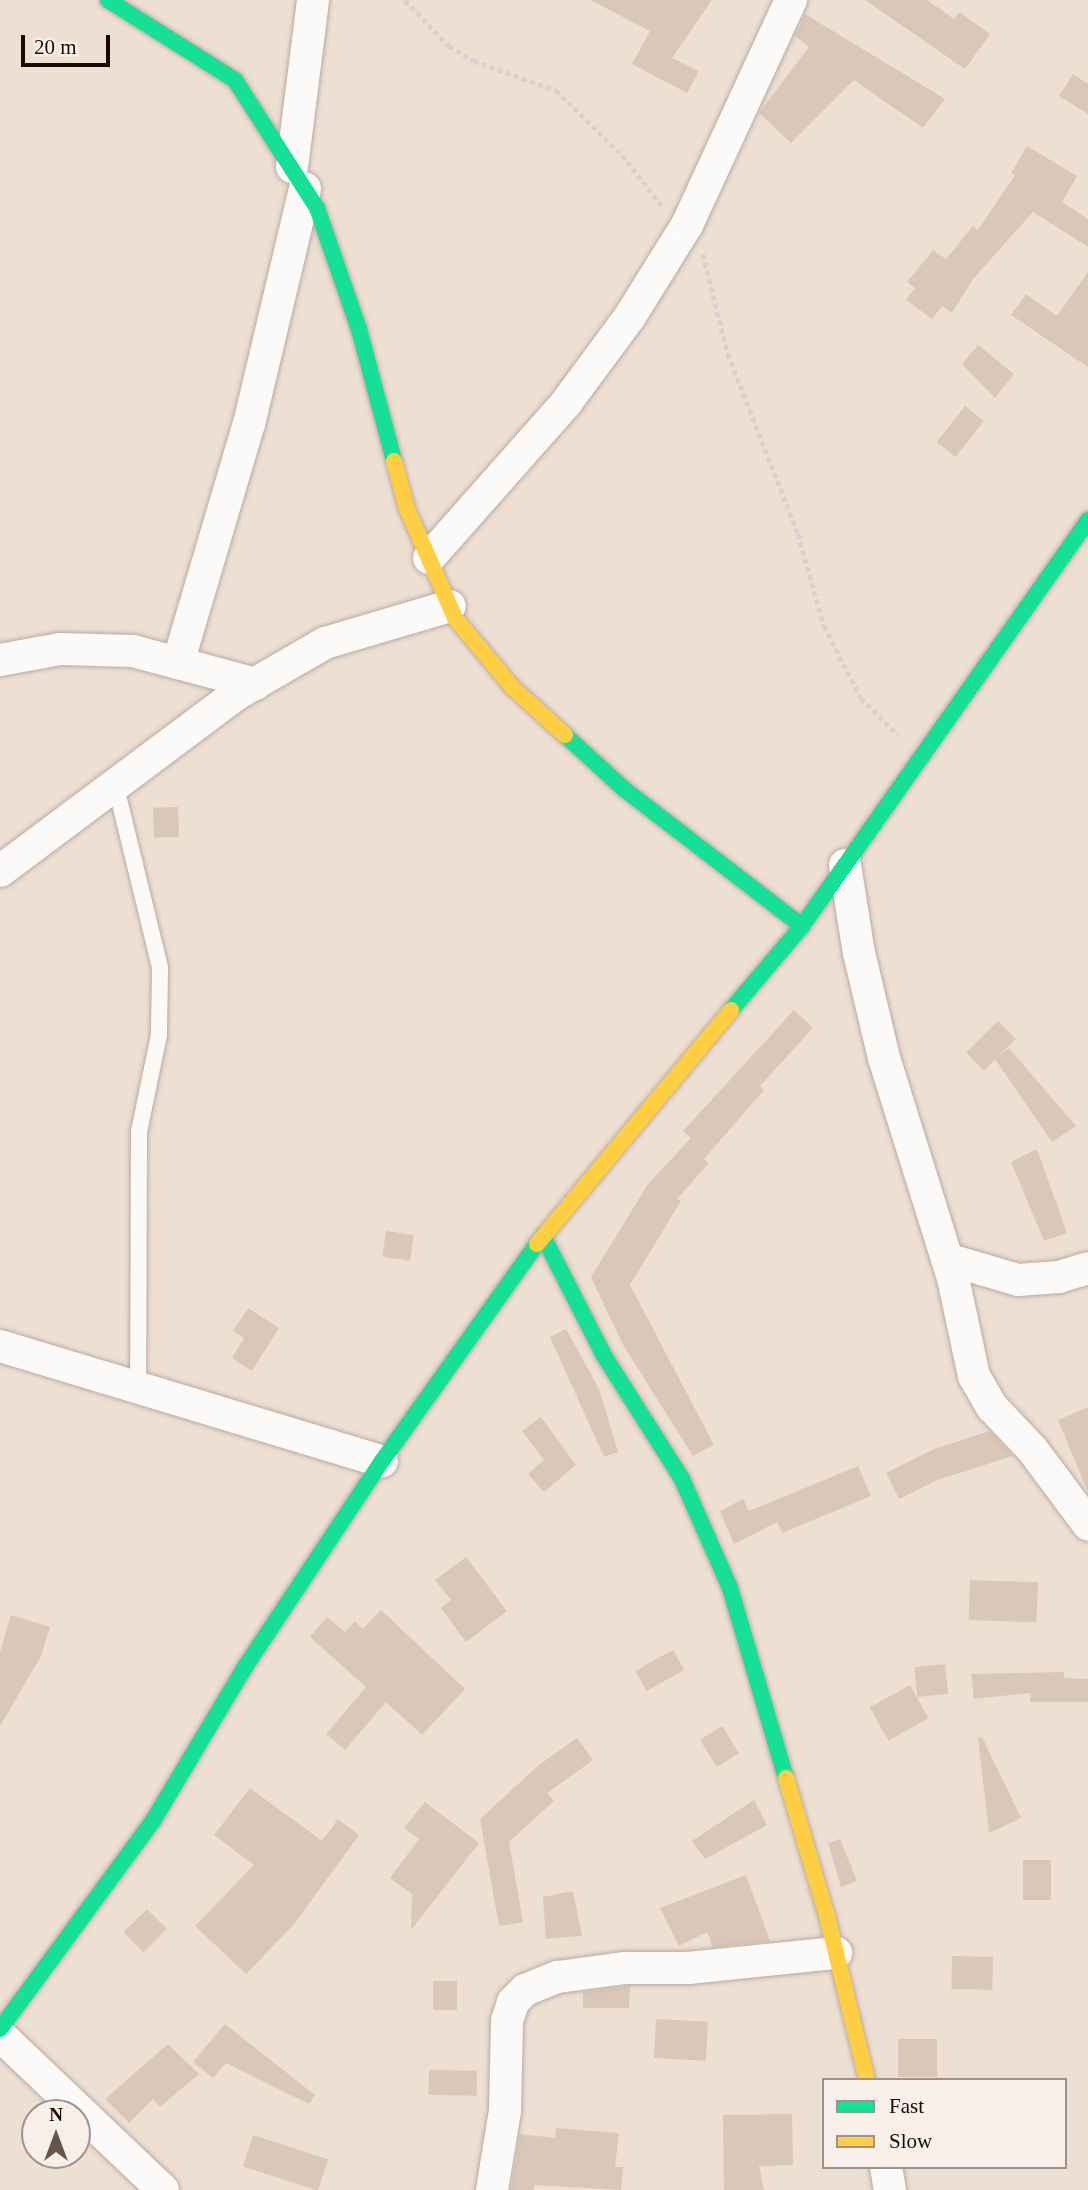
<!DOCTYPE html>
<html>
<head>
<meta charset="utf-8">
<style>
  body { margin:0 }
  #map { position:relative; width:1088px; height:2190px; overflow:hidden; background:#eedfd3; font-family:Georgia,serif }
  div>[style] { position:absolute }
  .building>* { inset:0; background:#dac7b8; transform-origin:0 0 }
  .path>* { height:4.5px; margin-top:-2.25px; transform-origin:0; background:repeating-linear-gradient(90deg,#d7d2cf 0 5px,transparent 0 8.5px) }
  .roads { filter:drop-shadow(0 0 2px #baab9f) drop-shadow(0 0 2px #baab9f) }
  .lane>* { height:16px; margin:-8px; padding:0 8px; transform-origin:8px; border-radius:8px; background:#fcfaf8 }
  .street>* { height:32px; margin:-16px; padding:0 16px; transform-origin:16px; border-radius:16px; background:#fcfaf8 }
  .fast>* { height:16px; margin:-8px; padding:0 8px; transform-origin:8px; border-radius:8px; background:#16e098 }
  .slow>* { height:16px; margin:-8px; padding:0 8px; transform-origin:8px; border-radius:8px; background:#ffcf43 }
  span { translate:-50% -50%; white-space:nowrap; text-align:center; line-height:1.15; -webkit-text-stroke:6px #f8efe8; paint-order:stroke }
  .legend { position:absolute; left:822px; top:2078px; width:245px; height:91px; box-sizing:border-box; background:#f8efe8; border:2px solid #9e938c; margin:0; padding:9px 12px; list-style:none; font-size:21px; color:#180a01 }
  .legend li { display:flex; align-items:center; gap:14px; height:35px }
  .legend b { width:35px; border:2px solid #9e938c }
  .north { position:absolute; left:21px; top:2099px; width:70px; height:70px; box-sizing:border-box; background:#f8efe8; border:2px solid #9e938c; border-radius:50%; rotate:0deg; font-size:19px; font-weight:700; line-height:28px; text-align:center; color:#180a01 }
  .north::after { content:''; display:block; margin:auto; width:24px; height:32px; background:#63554a; clip-path:polygon(50% 0,100% 100%,50% 72%,0 100%) }
  .scale { position:absolute; left:21px; top:35px; width:89px; height:32px; box-sizing:border-box; border:4px solid #180a01; border-top:0; padding-left:9px; font-size:21px; line-height:24px; white-space:nowrap; color:#180a01; -webkit-text-stroke:5px #f8efe8; paint-order:stroke }
</style>
</head>
<body>
<div id="map">
  <div class="building">
    <div style="clip-path:polygon(590px 0,712px 0,672px 58px,699px 71px,687px 93px,632px 64px,650px 31px)"></div>
    <div style="clip-path:polygon(865px 0,927px 0,954px 19px,959px 12px,990px 34px,965px 69px)"></div>
    <div style="clip-path:polygon(805px 14px,945px 99px,923px 128px,854px 80px,791px 143px,759px 113px,809px 47px,795px 36px)"></div>
    <div style="clip-path:polygon(1073px 74px,1088px 84px,1088px 114px,1059px 96px)"></div>
    <div style="clip-path:polygon(1027px 146px,1077px 176px,1062px 202px,1088px 219px,1088px 247px,1033px 212px,973px 279px,952px 313px,942px 306px,932px 319px,906px 300px,915px 288px,907px 282px,933px 250px,946px 259px,973px 226px,978px 230px,1015px 175px,1011px 173px)"></div>
    <div style="clip-path:polygon(1088px 272px,1088px 367px,1011px 315px,1026px 294px,1057px 316px)"></div>
    <div style="clip-path:polygon(978px 345px,1014px 374px,995px 398px,962px 364px)"></div>
    <div style="left:965px;top:406px;width:24px;height:46px;rotate:38deg"></div>
    <div style="left:178px;top:807px;width:30px;height:25px;rotate:88deg"></div>
    <div style="clip-path:polygon(794px 1010px,813px 1028px,760px 1086px,764px 1090px,704px 1159px,709px 1163px,677px 1199px,681px 1201px,630px 1285px,714px 1445px,693px 1456px,622px 1343px,591px 1277px,648px 1184px,691px 1138px,683px 1131px)"></div>
    <div style="left:998px;top:1021px;width:25px;height:45px;rotate:45deg"></div>
    <div style="clip-path:polygon(1009px 1048px,1076px 1126px,1052px 1142px,995px 1059px)"></div>
    <div style="clip-path:polygon(1037px 1149px,1067px 1233px,1044px 1241px,1011px 1162px)"></div>
    <div style="left:386px;top:1231px;width:28px;height:26px;rotate:8deg"></div>
    <div style="clip-path:polygon(248px 1308px,279px 1328px,252px 1371px,232px 1358px,244px 1338px,233px 1331px)"></div>
    <div style="clip-path:polygon(566px 1329px,599px 1389px,618px 1452px,604px 1457px,550px 1337px)"></div>
    <div style="clip-path:polygon(1088px 1407px,1088px 1492px,1058px 1420px)"></div>
    <div style="clip-path:polygon(541px 1417px,576px 1465px,544px 1492px,528px 1474px,544px 1460px,522px 1431px)"></div>
    <div style="clip-path:polygon(990px 1431px,1013px 1456px,937px 1480px,899px 1499px,886px 1473px,934px 1449px)"></div>
    <div style="clip-path:polygon(858px 1466px,871px 1496px,782px 1533px,777px 1522px,734px 1544px,720px 1511px,743px 1499px,749px 1511px)"></div>
    <div style="clip-path:polygon(466px 1557px,507px 1611px,466px 1642px,441px 1608px,451px 1600px,435px 1580px)"></div>
    <div style="left:970px;top:1580px;width:68px;height:40px;rotate:2deg"></div>
    <div style="clip-path:polygon(381px 1610px,465px 1689px,422px 1735px,386px 1702px,345px 1750px,326px 1734px,366px 1687px,310px 1637px,327px 1617px,345px 1632px,355px 1621px,363px 1629px)"></div>
    <div style="clip-path:polygon(11px 1615px,50px 1627px,41px 1656px,0 1726px,0 1652px)"></div>
    <div style="left:673px;top:1650px;width:23px;height:43px;rotate:61deg"></div>
    <div style="left:945px;top:1664px;width:30px;height:31px;rotate:84deg"></div>
    <div style="clip-path:polygon(1064px 1672px,1064px 1678px,1088px 1679px,1088px 1702px,1030px 1702px,1030px 1693px,974px 1699px,971px 1674px)"></div>
    <div style="left:910px;top:1685px;width:38px;height:46px;rotate:61deg"></div>
    <div style="left:722px;top:1726px;width:32px;height:26px;rotate:58deg"></div>
    <div style="clip-path:polygon(982px 1737px,1021px 1818px,989px 1833px,978px 1738px)"></div>
    <div style="clip-path:polygon(577px 1738px,593px 1760px,547px 1793px,554px 1801px,509px 1842px,523px 1922px,499px 1926px,480px 1819px,539px 1765px)"></div>
    <div style="clip-path:polygon(250px 1788px,322px 1841px,338px 1819px,359px 1835px,295px 1923px,246px 1974px,195px 1926px,254px 1865px,214px 1835px)"></div>
    <div style="clip-path:polygon(754px 1800px,767px 1825px,705px 1859px,692px 1841px)"></div>
    <div style="clip-path:polygon(425px 1802px,479px 1843px,411px 1930px,412px 1894px,390px 1878px,419px 1839px,404px 1828px)"></div>
    <div style="clip-path:polygon(840px 1839px,857px 1881px,841px 1887px,828px 1843px)"></div>
    <div style="left:1023px;top:1860px;width:28px;height:40px"></div>
    <div style="clip-path:polygon(746px 1875px,770px 1941px,713px 1947px,707px 1932px,679px 1946px,660px 1908px)"></div>
    <div style="clip-path:polygon(573px 1891px,582px 1936px,546px 1939px,543px 1897px)"></div>
    <div style="left:147px;top:1909px;width:28px;height:33px;rotate:45deg"></div>
    <div style="left:952px;top:1956px;width:41px;height:33px;rotate:1deg"></div>
    <div style="left:433px;top:1981px;width:24px;height:29px"></div>
    <div style="clip-path:polygon(630px 1986px,629px 2008px,583px 2008px,583px 1992px)"></div>
    <div style="left:656px;top:2019px;width:52px;height:39px;rotate:3deg"></div>
    <div style="clip-path:polygon(225px 2024px,315px 2095px,309px 2104px,226px 2063px,213px 2078px,193px 2062px)"></div>
    <div style="left:898px;top:2039px;width:39px;height:38px"></div>
    <div style="clip-path:polygon(168px 2044px,199px 2074px,160px 2107px,153px 2099px,129px 2123px,105px 2099px)"></div>
    <div style="left:429px;top:2070px;width:48px;height:25px;rotate:1deg"></div>
    <div style="clip-path:polygon(792px 2114px,793px 2165px,759px 2166px,764px 2190px,724px 2190px,723px 2115px)"></div>
    <div style="clip-path:polygon(556px 2128px,619px 2133px,615px 2167px,623px 2167px,621px 2190px,534px 2185px,534px 2190px,511px 2190px,520px 2134px,555px 2138px)"></div>
    <div style="left:253px;top:2135px;width:79px;height:33px;rotate:18deg"></div>
  </div>
  <div class="path">
    <div style="left:405px;top:0;width:64px;rotate:46.3deg"></div>
    <div style="left:449px;top:46px;width:29px;rotate:31deg"></div>
    <div style="left:474px;top:61px;width:87px;rotate:19.5deg"></div>
    <div style="left:556px;top:90px;width:93px;rotate:44.6deg"></div>
    <div style="left:622px;top:155px;width:66px;rotate:51.7deg"></div>
    <div style="left:703px;top:254px;width:103px;rotate:76deg"></div>
    <div style="left:728px;top:354px;width:193px;rotate:68.7deg"></div>
    <div style="left:798px;top:534px;width:96px;rotate:74.2deg"></div>
    <div style="left:824px;top:626px;width:81px;rotate:62.8deg"></div>
    <div style="left:861px;top:698px;width:52px;rotate:45deg"></div>
  </div>
  <div class="roads">
    <div class="lane">
      <div style="left:116px;top:787px;width:186px;rotate:76.3deg"></div>
      <div style="left:160px;top:968px;width:67px;rotate:90.9deg"></div>
      <div style="left:159px;top:1035px;width:99px;rotate:101.7deg"></div>
      <div style="left:139px;top:1132px;width:258px;rotate:90.2deg"></div>
    </div>
    <div class="street">
      <div style="left:292px;top:167px;width:168px;rotate:-82.8deg"></div>
      <div style="left:429px;top:558px;width:207px;rotate:-48.5deg"></div>
      <div style="left:566px;top:403px;width:106px;rotate:-53.5deg"></div>
      <div style="left:629px;top:318px;width:110px;rotate:-58.1deg"></div>
      <div style="left:687px;top:225px;width:248px;rotate:-65.2deg"></div>
      <div style="left:0;top:660px;width:61px;rotate:-10.4deg"></div>
      <div style="left:60px;top:649px;width:73px;rotate:1.6deg"></div>
      <div style="left:133px;top:651px;width:127px;rotate:15deg"></div>
      <div style="left:178px;top:663px;width:249px;rotate:-73.5deg"></div>
      <div style="left:249px;top:424px;width:242px;rotate:-76.6deg"></div>
      <div style="left:845px;top:865px;width:89px;rotate:81deg"></div>
      <div style="left:859px;top:953px;width:108px;rotate:76.6deg"></div>
      <div style="left:884px;top:1058px;width:231px;rotate:72.6deg"></div>
      <div style="left:953px;top:1278px;width:100px;rotate:77.9deg"></div>
      <div style="left:974px;top:1376px;width:36px;rotate:60deg"></div>
      <div style="left:992px;top:1407px;width:58px;rotate:46.4deg"></div>
      <div style="left:1032px;top:1449px;width:94px;rotate:53.3deg"></div>
      <div style="left:0;top:871px;width:296px;rotate:-36.8deg"></div>
      <div style="left:237px;top:694px;width:102px;rotate:-30.1deg"></div>
      <div style="left:325px;top:643px;width:130px;rotate:-16.5deg"></div>
      <div style="left:947px;top:1259px;width:74px;rotate:16.5deg"></div>
      <div style="left:1018px;top:1280px;width:41px;rotate:-4.2deg"></div>
      <div style="left:1059px;top:1277px;width:30px;rotate:-17deg"></div>
      <div style="left:0;top:1346px;width:399px;rotate:16.8deg"></div>
      <div style="left:0;top:2035px;width:225px;rotate:43.6deg"></div>
      <div style="left:886px;top:2167px;width:23px;rotate:80deg"></div>
      <div style="left:492px;top:2190px;width:80px;rotate:-80.7deg"></div>
      <div style="left:505px;top:2111px;width:90px;rotate:-88.7deg"></div>
      <div style="left:507px;top:2021px;width:20px;rotate:-72deg"></div>
      <div style="left:513px;top:2002px;width:17px;rotate:-45deg"></div>
      <div style="left:525px;top:1990px;width:35px;rotate:-22deg"></div>
      <div style="left:558px;top:1977px;width:68px;rotate:-7.7deg"></div>
      <div style="left:625px;top:1968px;width:63px"></div>
      <div style="left:688px;top:1968px;width:149px;rotate:-5.8deg"></div>
    </div>
    <div class="fast">
      <div style="left:108px;top:0;width:150px;rotate:32.2deg"></div>
      <div style="left:235px;top:80px;width:152px;rotate:57.4deg"></div>
      <div style="left:317px;top:208px;width:128px;rotate:70.9deg"></div>
      <div style="left:359px;top:329px;width:137px;rotate:75.1deg"></div>
      <div style="left:565px;top:735px;width:80px;rotate:42.5deg"></div>
      <div style="left:624px;top:789px;width:225px;rotate:37.6deg"></div>
      <div style="left:731px;top:1010px;width:110px;rotate:-49.8deg"></div>
      <div style="left:802px;top:926px;width:497px;rotate:-54.8deg"></div>
      <div style="left:543px;top:1236px;width:132px;rotate:63deg"></div>
      <div style="left:603px;top:1354px;width:148px;rotate:57.7deg"></div>
      <div style="left:682px;top:1479px;width:119px;rotate:66.2deg"></div>
      <div style="left:730px;top:1588px;width:198px;rotate:73.6deg"></div>
      <div style="left:0;top:2029px;width:260px;rotate:-53.7deg"></div>
      <div style="left:154px;top:1819px;width:177px;rotate:-59.1deg"></div>
      <div style="left:245px;top:1667px;width:247px;rotate:-56.4deg"></div>
      <div style="left:382px;top:1461px;width:267px;rotate:-54.5deg"></div>
    </div>
    <div class="slow">
      <div style="left:394px;top:461px;width:50px;rotate:74.8deg"></div>
      <div style="left:407px;top:509px;width:119px;rotate:66.2deg"></div>
      <div style="left:455px;top:618px;width:91px;rotate:50.4deg"></div>
      <div style="left:513px;top:688px;width:70px;rotate:42.1deg"></div>
      <div style="left:537px;top:1244px;width:304px;rotate:-50.3deg"></div>
      <div style="left:786px;top:1778px;width:144px;rotate:73.5deg"></div>
      <div style="left:827px;top:1916px;width:169px;rotate:76.3deg"></div>
    </div>
  </div>
  <ul class="legend">
  <li><b style="height:9px;background:#16e098"></b>Fast</li>
  <li><b style="height:9px;background:#ffcf43"></b>Slow</li>
  </ul>
  <div class="north">N</div>
  <div class="scale">20 m</div>
</div>
</body>
</html>
